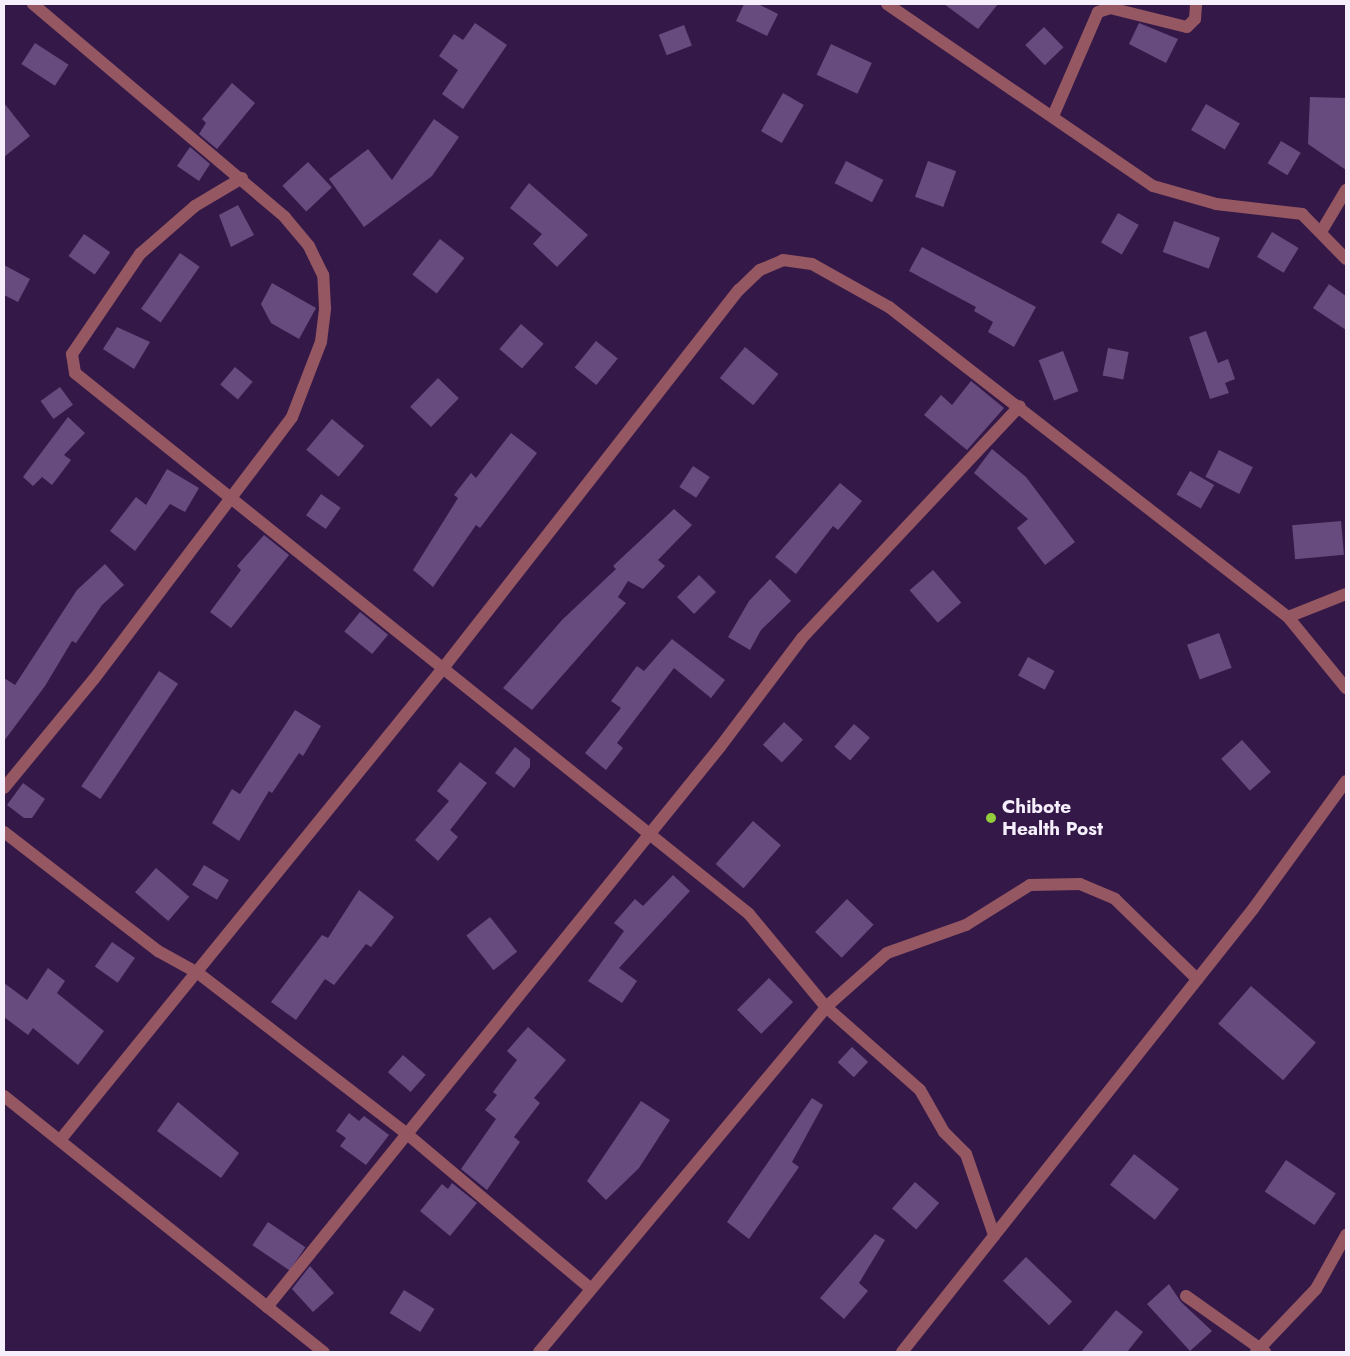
<!DOCTYPE html>
<html>
<head>
<meta charset="utf-8">
<style>
  body { margin:0 }
  #map { position:relative; width:1350px; height:1356px; overflow:hidden; background:#341948; font-family:Jost,sans-serif }
  div>[style] { position:absolute }
  .building>* { inset:0; background:#674b7e; transform-origin:0 0 }
  .minor>* { height:12px; margin:-6px; padding:0 6px; transform-origin:6px; border-radius:6px; background:#955762 }
  .dots>* { width:14px; height:14px; translate:-50% -50%; box-sizing:border-box; border:2px solid #341948; border-radius:50% }
  span { translate:-50% -50%; white-space:nowrap; text-align:center; line-height:1.15; -webkit-text-stroke:4.5px #341948; paint-order:stroke }
  .poi-label { font-size:19px; color:#f5effb; font-weight:700 }
  .left { translate:0 -50%; text-align:left }
  .frame { position:absolute; inset:0; border:5px solid #f5effb; pointer-events:none }
</style>
</head>
<body>
<div id="map">
  <div class="building">
    <div style="clip-path:polygon(744px 4px,758px 4px,778px 14px,767px 36px,736px 21px)"></div>
    <div style="clip-path:polygon(944px 4px,998px 4px,978px 29px)"></div>
    <div style="clip-path:polygon(475px 23px,507px 45px,463px 109px,442px 94px,458px 70px,439px 56px,454px 34px,463px 40px)"></div>
    <div style="clip-path:polygon(1139px 23px,1178px 39px,1166px 63px,1129px 44px)"></div>
    <div style="left:684px;top:25px;width:22px;height:27px;rotate:69deg"></div>
    <div style="left:1044px;top:27px;width:28px;height:26px;rotate:46deg"></div>
    <div style="left:35px;top:43px;width:40px;height:25px;rotate:33deg"></div>
    <div style="left:831px;top:44px;width:45px;height:34px;rotate:25deg"></div>
    <div style="clip-path:polygon(232px 83px,255px 103px,217px 149px,199px 134px,206px 123px,202px 119px)"></div>
    <div style="left:783px;top:93px;width:24px;height:44px;rotate:30deg"></div>
    <div style="clip-path:polygon(1310px 97px,1346px 98px,1346px 170px,1308px 144px)"></div>
    <div style="clip-path:polygon(4px 103px,30px 136px,4px 157px)"></div>
    <div style="left:1206px;top:104px;width:39px;height:30px;rotate:30deg"></div>
    <div style="clip-path:polygon(434px 119px,459px 137px,432px 176px,364px 227px,329px 179px,368px 149px,392px 180px)"></div>
    <div style="left:1281px;top:141px;width:23px;height:26px;rotate:31deg"></div>
    <div style="clip-path:polygon(190px 147px,210px 164px,199px 181px,177px 166px)"></div>
    <div style="left:846px;top:161px;width:42px;height:25px;rotate:27deg"></div>
    <div style="left:928px;top:161px;width:30px;height:38px;rotate:20deg"></div>
    <div style="left:308px;top:162px;width:35px;height:35px;rotate:47deg"></div>
    <div style="clip-path:polygon(529px 183px,588px 235px,557px 267px,533px 244px,542px 234px,510px 208px)"></div>
    <div style="clip-path:polygon(238px 205px,254px 235px,231px 247px,219px 215px)"></div>
    <div style="left:1118px;top:213px;width:24px;height:34px;rotate:30deg"></div>
    <div style="left:1174px;top:221px;width:49px;height:33px;rotate:20deg"></div>
    <div style="left:1272px;top:232px;width:31px;height:29px;rotate:31deg"></div>
    <div style="left:84px;top:234px;width:32px;height:27px;rotate:35deg"></div>
    <div style="left:440px;top:239px;width:31px;height:45px;rotate:38deg"></div>
    <div style="clip-path:polygon(922px 247px,1036px 307px,1014px 347px,988px 332px,993px 322px,974px 311px,976px 307px,909px 271px)"></div>
    <div style="left:180px;top:253px;width:24px;height:68px;rotate:35deg"></div>
    <div style="clip-path:polygon(4px 265px,30px 279px,18px 302px,4px 295px)"></div>
    <div style="clip-path:polygon(272px 283px,316px 308px,299px 339px,271px 323px,261px 304px)"></div>
    <div style="clip-path:polygon(1329px 284px,1346px 296px,1346px 330px,1313px 308px)"></div>
    <div style="left:521px;top:324px;width:30px;height:33px;rotate:41deg"></div>
    <div style="clip-path:polygon(117px 327px,150px 342px,134px 369px,103px 349px)"></div>
    <div style="clip-path:polygon(1206px 331px,1218px 363px,1228px 359px,1235px 379px,1225px 383px,1229px 393px,1210px 399px,1189px 337px)"></div>
    <div style="left:596px;top:341px;width:28px;height:34px;rotate:39deg"></div>
    <div style="left:745px;top:347px;width:43px;height:40px;rotate:39deg"></div>
    <div style="left:1108px;top:348px;width:21px;height:28px;rotate:11deg"></div>
    <div style="left:1063px;top:351px;width:43px;height:26px;rotate:69deg"></div>
    <div style="left:235px;top:367px;width:23px;height:23px;rotate:40deg"></div>
    <div style="left:438px;top:378px;width:29px;height:40px;rotate:44deg"></div>
    <div style="clip-path:polygon(971px 381px,1004px 408px,967px 450px,924px 415px,941px 395px,952px 405px)"></div>
    <div style="left:60px;top:387px;width:22px;height:24px;rotate:54deg"></div>
    <div style="clip-path:polygon(68px 417px,85px 433px,64px 455px,71px 460px,52px 485px,42px 477px,33px 486px,23px 477px)"></div>
    <div style="left:332px;top:419px;width:42px;height:40px;rotate:40deg"></div>
    <div style="clip-path:polygon(511px 433px,537px 453px,480px 528px,476px 525px,433px 587px,413px 570px,458px 498px,454px 495px,471px 473px,476px 478px)"></div>
    <div style="clip-path:polygon(992px 449px,1026px 477px,1075px 542px,1045px 565px,1017px 528px,1028px 519px,974px 473px)"></div>
    <div style="left:1219px;top:450px;width:38px;height:30px;rotate:27deg"></div>
    <div style="left:693px;top:466px;width:20px;height:25px;rotate:33deg"></div>
    <div style="clip-path:polygon(167px 469px,199px 488px,185px 512px,170px 504px,135px 551px,110px 531px,136px 497px,146px 505px)"></div>
    <div style="left:1190px;top:471px;width:28px;height:27px;rotate:30deg"></div>
    <div style="clip-path:polygon(840px 483px,862px 501px,838px 530px,833px 526px,796px 574px,775px 557px)"></div>
    <div style="left:321px;top:494px;width:24px;height:26px;rotate:35deg"></div>
    <div style="clip-path:polygon(674px 509px,692px 525px,658px 560px,665px 566px,643px 589px,628px 581px,618px 597px,626px 603px,532px 710px,503px 688px,562px 620px,616px 569px,613px 566px)"></div>
    <div style="left:1341px;top:521px;width:34px;height:49px;rotate:85deg"></div>
    <div style="clip-path:polygon(264px 535px,289px 555px,231px 628px,210px 612px,241px 570px,237px 566px)"></div>
    <div style="clip-path:polygon(105px 564px,124px 585px,102px 605px,76px 643px,72px 641px,45px 686px,4px 741px,4px 678px,15px 685px,77px 590px)"></div>
    <div style="left:933px;top:570px;width:43px;height:31px;rotate:49deg"></div>
    <div style="left:699px;top:575px;width:24px;height:31px;rotate:45deg"></div>
    <div style="clip-path:polygon(770px 579px,791px 601px,761px 630px,750px 650px,728px 637px,749px 601px)"></div>
    <div style="left:360px;top:612px;width:36px;height:25px;rotate:39deg"></div>
    <div style="left:1219px;top:633px;width:37px;height:34px;rotate:70deg"></div>
    <div style="clip-path:polygon(672px 639px,725px 680px,711px 698px,674px 668px,617px 743px,623px 748px,606px 770px,585px 753px,621px 708px,611px 701px,637px 666px,644px 671px)"></div>
    <div style="left:1028px;top:657px;width:30px;height:21px;rotate:28deg"></div>
    <div style="left:159px;top:671px;width:23px;height:139px;rotate:34deg"></div>
    <div style="clip-path:polygon(295px 710px,321px 726px,303px 756px,299px 753px,272px 793px,269px 791px,239px 841px,212px 823px,232px 789px,240px 794px)"></div>
    <div style="left:784px;top:722px;width:26px;height:31px;rotate:43deg"></div>
    <div style="left:854px;top:724px;width:21px;height:30px;rotate:41deg"></div>
    <div style="left:1242px;top:740px;width:43px;height:28px;rotate:48deg"></div>
    <div style="clip-path:polygon(515px 747px,530px 759px,530px 767px,514px 788px,495px 773px)"></div>
    <div style="clip-path:polygon(460px 762px,487px 783px,450px 830px,458px 837px,438px 861px,415px 840px,449px 801px,437px 791px)"></div>
    <div style="clip-path:polygon(23px 783px,45px 799px,32px 818px,24px 818px,7px 805px)"></div>
    <div style="left:753px;top:821px;width:37px;height:57px;rotate:41deg"></div>
    <div style="left:204px;top:865px;width:29px;height:23px;rotate:31deg"></div>
    <div style="left:156px;top:868px;width:44px;height:32px;rotate:41deg"></div>
    <div style="clip-path:polygon(673px 875px,690px 891px,619px 968px,637px 981px,622px 1003px,588px 981px,624px 931px,614px 923px,635px 899px,643px 906px)"></div>
    <div style="clip-path:polygon(359px 890px,394px 917px,371px 947px,366px 944px,334px 985px,325px 979px,296px 1020px,271px 1002px,322px 935px,328px 938px)"></div>
    <div style="left:847px;top:899px;width:37px;height:46px;rotate:44deg"></div>
    <div style="left:490px;top:917px;width:44px;height:30px;rotate:52deg"></div>
    <div style="left:112px;top:942px;width:28px;height:30px;rotate:35deg"></div>
    <div style="clip-path:polygon(48px 968px,65px 981px,57px 993px,104px 1031px,78px 1065px,33px 1028px,28px 1035px,4px 1017px,4px 983px,27px 1000px)"></div>
    <div style="left:769px;top:978px;width:34px;height:45px;rotate:45deg"></div>
    <div style="left:1251px;top:986px;width:86px;height:50px;rotate:41deg"></div>
    <div style="clip-path:polygon(528px 1027px,566px 1060px,534px 1098px,540px 1103px,514px 1137px,520px 1142px,487px 1190px,461px 1169px,496px 1119px,485px 1110px,497px 1095px,493px 1092px,517px 1060px,507px 1051px)"></div>
    <div style="left:852px;top:1047px;width:22px;height:21px;rotate:43deg"></div>
    <div style="left:403px;top:1055px;width:30px;height:23px;rotate:41deg"></div>
    <div style="clip-path:polygon(812px 1098px,823px 1105px,792px 1162px,799px 1167px,749px 1239px,727px 1222px)"></div>
    <div style="clip-path:polygon(641px 1101px,670px 1120px,639px 1168px,606px 1200px,587px 1181px)"></div>
    <div style="clip-path:polygon(178px 1102px,239px 1153px,221px 1178px,157px 1131px)"></div>
    <div style="clip-path:polygon(349px 1113px,359px 1121px,364px 1116px,389px 1135px,366px 1165px,340px 1146px,346px 1138px,336px 1131px)"></div>
    <div style="left:1134px;top:1154px;width:57px;height:39px;rotate:38deg"></div>
    <div style="left:1286px;top:1160px;width:60px;height:38px;rotate:34deg"></div>
    <div style="left:915px;top:1182px;width:32px;height:35px;rotate:41deg"></div>
    <div style="clip-path:polygon(452px 1183px,477px 1203px,450px 1236px,420px 1211px,442px 1184px,448px 1189px)"></div>
    <div style="left:268px;top:1222px;width:45px;height:28px;rotate:34deg"></div>
    <div style="clip-path:polygon(875px 1234px,885px 1240px,859px 1283px,868px 1291px,844px 1319px,820px 1298px)"></div>
    <div style="left:1026px;top:1257px;width:64px;height:33px;rotate:44deg"></div>
    <div style="clip-path:polygon(310px 1266px,334px 1293px,313px 1312px,292px 1289px)"></div>
    <div style="clip-path:polygon(1169px 1284px,1181px 1302px,1212px 1331px,1190px 1351px,1147px 1304px)"></div>
    <div style="left:404px;top:1290px;width:36px;height:27px;rotate:32deg"></div>
    <div style="clip-path:polygon(1116px 1310px,1143px 1332px,1127px 1352px,1081px 1352px)"></div>
  </div>
  <div class="minor">
    <div style="left:887px;top:4px;width:322px;rotate:34.4deg"></div>
    <div style="left:1153px;top:186px;width:66px;rotate:15.9deg"></div>
    <div style="left:1216px;top:204px;width:87px;rotate:6.6deg"></div>
    <div style="left:1302px;top:214px;width:63px;rotate:45.6deg"></div>
    <div style="left:1053px;top:116px;width:113px;rotate:-66.6deg"></div>
    <div style="left:1098px;top:12px;width:13px;rotate:-18deg"></div>
    <div style="left:1110px;top:8px;width:79px;rotate:13.9deg"></div>
    <div style="left:1187px;top:27px;width:11px;rotate:-45deg"></div>
    <div style="left:1195px;top:19px;width:15px;rotate:-86deg"></div>
    <div style="left:242px;top:178px;width:55px;rotate:149.2deg"></div>
    <div style="left:195px;top:206px;width:73px;rotate:138.9deg"></div>
    <div style="left:140px;top:254px;width:121px;rotate:124.2deg"></div>
    <div style="left:72px;top:354px;width:19px;rotate:81deg"></div>
    <div style="left:75px;top:373px;width:864px;rotate:38.75deg"></div>
    <div style="left:749px;top:914px;width:121px;rotate:50.4deg"></div>
    <div style="left:826px;top:1007px;width:125px;rotate:41.4deg"></div>
    <div style="left:920px;top:1090px;width:48px;rotate:60.3deg"></div>
    <div style="left:944px;top:1132px;width:31px;rotate:45deg"></div>
    <div style="left:966px;top:1154px;width:86px;rotate:70.9deg"></div>
    <div style="left:1321px;top:232px;width:49px;rotate:-59.2deg"></div>
    <div style="left:1288px;top:617px;width:62px;rotate:-21.6deg"></div>
    <div style="left:4px;top:788px;width:141px;rotate:-50.5deg"></div>
    <div style="left:94px;top:679px;width:328px;rotate:-52.9deg"></div>
    <div style="left:292px;top:417px;width:80px;rotate:-68.9deg"></div>
    <div style="left:321px;top:342px;width:34px;rotate:-83deg"></div>
    <div style="left:325px;top:308px;width:33px;rotate:-93deg"></div>
    <div style="left:323px;top:275px;width:32px;rotate:-116deg"></div>
    <div style="left:309px;top:246px;width:38px;rotate:-130deg"></div>
    <div style="left:285px;top:217px;width:330px;rotate:-139.8deg"></div>
    <div style="left:4px;top:832px;width:195px;rotate:37.7deg"></div>
    <div style="left:158px;top:951px;width:46px;rotate:28.8deg"></div>
    <div style="left:198px;top:973px;width:264px;rotate:37.6deg"></div>
    <div style="left:407px;top:1134px;width:239px;rotate:40.1deg"></div>
    <div style="left:4px;top:1096px;width:410px;rotate:38.7deg"></div>
    <div style="left:61px;top:1139px;width:608px;rotate:-50.94deg"></div>
    <div style="left:444px;top:667px;width:479px;rotate:-52deg"></div>
    <div style="left:739px;top:290px;width:29px;rotate:-44deg"></div>
    <div style="left:760px;top:270px;width:25px;rotate:-23deg"></div>
    <div style="left:783px;top:260px;width:29px;rotate:8deg"></div>
    <div style="left:812px;top:264px;width:88px;rotate:29.2deg"></div>
    <div style="left:889px;top:307px;width:505px;rotate:37.85deg"></div>
    <div style="left:1288px;top:617px;width:92px;rotate:50.8deg"></div>
    <div style="left:1186px;top:1296px;width:97px;rotate:35.3deg"></div>
    <div style="left:267px;top:1307px;width:720px;rotate:-51.03deg"></div>
    <div style="left:720px;top:747px;width:136px;rotate:-53deg"></div>
    <div style="left:802px;top:638px;width:318px;rotate:-46.8deg"></div>
    <div style="left:539px;top:1352px;width:449px;rotate:-50.2deg"></div>
    <div style="left:826px;top:1007px;width:81px;rotate:-41.5deg"></div>
    <div style="left:887px;top:953px;width:84px;rotate:-19.5deg"></div>
    <div style="left:966px;top:925px;width:75px;rotate:-32deg"></div>
    <div style="left:1030px;top:885px;width:50px;rotate:-1.1deg"></div>
    <div style="left:1080px;top:884px;width:38px;rotate:23deg"></div>
    <div style="left:1115px;top:899px;width:115px;rotate:44.3deg"></div>
    <div style="left:902px;top:1352px;width:565px;rotate:-51.61deg"></div>
    <div style="left:1253px;top:909px;width:158px;rotate:-54deg"></div>
    <div style="left:1256px;top:1352px;width:87px;rotate:-46.4deg"></div>
    <div style="left:1316px;top:1289px;width:62px;rotate:-60.9deg"></div>
  </div>
  <div class="dots">
    <div style="left:991px;top:818px;background:#93cc3d"></div>
  </div>
  <div class="poi-label">
    <span class="left" style="left:1002px;top:818px">Chibote<br>Health Post</span>
  </div>
  <div class="frame"></div>
</div>
</body>
</html>
